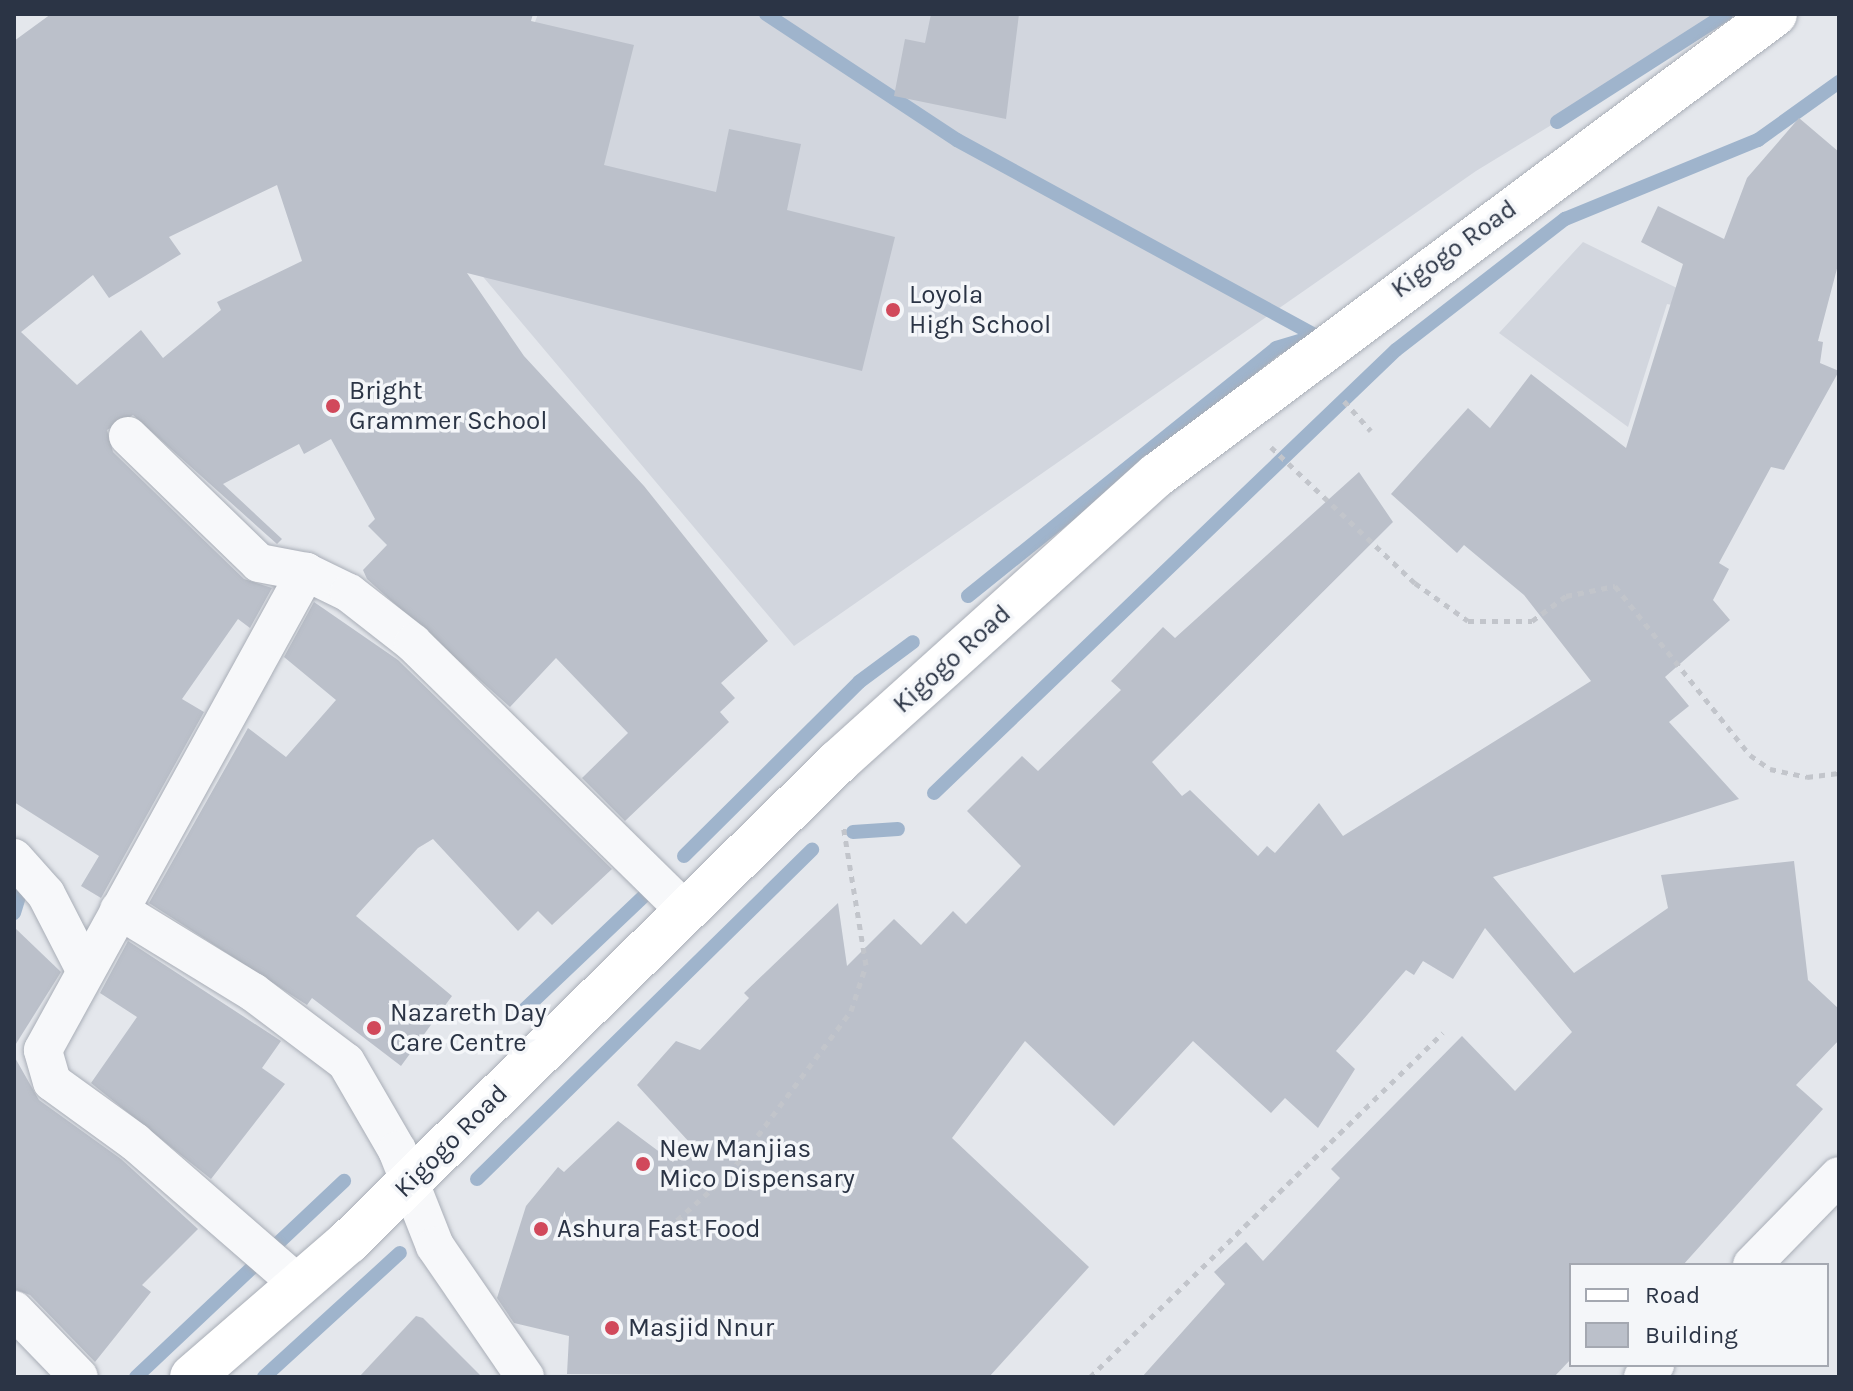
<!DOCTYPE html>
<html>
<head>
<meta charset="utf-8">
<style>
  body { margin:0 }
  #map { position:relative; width:1853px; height:1391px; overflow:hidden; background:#e4e7ec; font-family:Karla,sans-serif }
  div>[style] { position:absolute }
  .built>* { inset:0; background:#d2d6de }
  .stream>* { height:14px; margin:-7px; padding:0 7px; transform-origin:7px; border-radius:7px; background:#9fb4cc }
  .building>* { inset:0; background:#bbc0ca }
  .path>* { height:5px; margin-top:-2.5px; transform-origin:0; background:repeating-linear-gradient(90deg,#c2c5cb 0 6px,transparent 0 12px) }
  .roads { filter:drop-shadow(0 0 2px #a9aeb7) drop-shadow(0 0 2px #a9aeb7) }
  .street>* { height:38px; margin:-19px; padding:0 19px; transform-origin:19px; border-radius:19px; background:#f7f8fa }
  .secondary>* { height:44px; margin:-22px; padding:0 22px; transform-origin:22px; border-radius:22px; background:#fff }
  .dots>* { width:22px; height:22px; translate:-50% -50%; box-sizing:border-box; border:4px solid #f4f6f9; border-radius:50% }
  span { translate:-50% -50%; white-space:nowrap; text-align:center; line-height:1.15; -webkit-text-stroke:7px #f4f6f9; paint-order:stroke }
  .street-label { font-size:26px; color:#2b3445 }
  .poi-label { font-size:26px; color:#2b3445 }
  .left { translate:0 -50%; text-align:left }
  .frame { position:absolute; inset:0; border:16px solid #2b3445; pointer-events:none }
  .legend { position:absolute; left:1569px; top:1263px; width:260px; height:104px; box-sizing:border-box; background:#f4f6f9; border:2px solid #a4a8b1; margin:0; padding:10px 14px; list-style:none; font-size:24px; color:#2b3445 }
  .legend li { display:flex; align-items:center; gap:16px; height:40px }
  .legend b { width:40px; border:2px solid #a4a8b1 }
</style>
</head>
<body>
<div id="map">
  <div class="built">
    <div style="clip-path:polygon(538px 14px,1733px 14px,1476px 171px,794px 646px,463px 253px,478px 170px)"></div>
    <div style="clip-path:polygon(1583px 242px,1683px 291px,1677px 306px,1667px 304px,1628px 427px,1499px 333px)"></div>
  </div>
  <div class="stream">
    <div style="left:766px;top:14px;width:229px;rotate:33.4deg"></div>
    <div style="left:957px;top:140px;width:409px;rotate:28.6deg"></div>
    <div style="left:1557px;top:122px;width:201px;rotate:-32.6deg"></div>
    <div style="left:968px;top:596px;width:395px;rotate:-38.8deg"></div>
    <div style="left:1276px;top:348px;width:42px;rotate:-16.7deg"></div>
    <div style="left:934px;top:793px;width:640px;rotate:-43.8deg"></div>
    <div style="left:1396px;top:350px;width:214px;rotate:-37.8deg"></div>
    <div style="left:1565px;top:219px;width:209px;rotate:-22.3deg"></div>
    <div style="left:1758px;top:140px;width:100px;rotate:-35.6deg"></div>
    <div style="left:853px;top:832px;width:45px;rotate:-3.8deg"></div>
    <div style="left:684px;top:856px;width:247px;rotate:-44.8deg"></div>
    <div style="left:859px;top:682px;width:67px;rotate:-36.5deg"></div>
    <div style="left:14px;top:913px;width:31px;rotate:-73deg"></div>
    <div style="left:23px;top:883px;width:7px;rotate:-146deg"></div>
    <div style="left:525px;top:1009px;width:167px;rotate:-43.5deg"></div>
    <div style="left:477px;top:1179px;width:470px;rotate:-44.5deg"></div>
    <div style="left:136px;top:1377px;width:286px;rotate:-43.3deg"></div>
    <div style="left:264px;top:1377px;width:184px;rotate:-42.4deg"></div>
  </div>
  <div class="building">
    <div style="clip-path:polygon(evenodd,51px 14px,533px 14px,531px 21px,634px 45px,604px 165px,716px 192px,729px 129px,801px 144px,787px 210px,895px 237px,862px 371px,467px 273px,524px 356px,644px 486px,768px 641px,721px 683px,735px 698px,720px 712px,729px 722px,625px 821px,582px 778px,628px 733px,556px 658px,510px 707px,367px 579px,363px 570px,387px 545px,368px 526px,375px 519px,331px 439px,304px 454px,299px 444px,223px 484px,282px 539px,277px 544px,133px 415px,107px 430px,113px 452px,244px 579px,272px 588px,250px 628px,238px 619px,182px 699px,204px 712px,101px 898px,81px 886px,99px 856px,14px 802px,14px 41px,51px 14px,277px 185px,302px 261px,217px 302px,221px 310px,163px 358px,141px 330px,77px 385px,21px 332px,93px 275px,109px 298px,181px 254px,169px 237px,277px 185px)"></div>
    <div style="clip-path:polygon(931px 14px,1019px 14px,1006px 119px,894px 96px,905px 39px,925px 43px)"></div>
    <div style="clip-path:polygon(1799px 118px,1839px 152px,1839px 261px,1818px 341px,1823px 342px,1820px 363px,1839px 371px,1784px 470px,1771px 467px,1719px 563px,1729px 569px,1713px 600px,1730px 620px,1665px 677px,1689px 706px,1669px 722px,1739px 799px,1493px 877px,1574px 973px,1668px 908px,1661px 875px,1794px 861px,1808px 980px,1839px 1009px,1839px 1040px,1796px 1085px,1823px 1109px,1683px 1265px,1571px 1265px,1571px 1359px,1554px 1377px,1142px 1377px,1225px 1284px,1214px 1272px,1246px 1242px,1263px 1261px,1340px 1178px,1331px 1169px,1462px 1036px,1515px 1091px,1572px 1032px,1485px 928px,1453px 979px,1423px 961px,1414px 975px,1406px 970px,1336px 1051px,1355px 1069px,1318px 1128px,1285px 1098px,1271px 1113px,1193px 1041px,1114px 1126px,1025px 1041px,952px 1138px,1089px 1267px,989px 1377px,567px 1374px,569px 1336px,514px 1323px,497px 1298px,526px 1206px,558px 1167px,564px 1172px,618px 1121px,673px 1162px,690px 1143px,637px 1085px,676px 1041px,700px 1050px,749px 998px,744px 993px,838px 903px,847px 966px,894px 919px,921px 945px,953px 911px,966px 924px,1021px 866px,967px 811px,1022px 756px,1038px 771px,1121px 690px,1111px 681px,1163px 627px,1175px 638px,1359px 472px,1393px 522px,1152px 762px,1182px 796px,1190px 790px,1258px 856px,1267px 846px,1275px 853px,1319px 803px,1343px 836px,1591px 681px,1524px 595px,1464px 545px,1457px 553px,1391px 494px,1468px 408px,1490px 428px,1531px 374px,1626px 448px,1683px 264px,1641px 242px,1658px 206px,1724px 239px,1747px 178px)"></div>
    <div style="clip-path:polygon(314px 602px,398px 660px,612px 869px,552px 925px,538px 911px,518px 931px,433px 839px,418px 848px,356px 916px,452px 996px,401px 1066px,312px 998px,307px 1005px,149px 903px,248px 728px,286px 757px,336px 700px,284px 657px)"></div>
    <div style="clip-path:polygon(14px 927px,61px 972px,14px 1047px)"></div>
    <div style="clip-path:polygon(128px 941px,281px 1041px,262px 1068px,285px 1084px,211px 1179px,91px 1083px,137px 1017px,100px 993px)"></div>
    <div style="clip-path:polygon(14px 1056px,39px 1100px,121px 1159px,198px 1229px,142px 1285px,151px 1292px,95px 1362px,30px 1295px,14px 1289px)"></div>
    <div style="clip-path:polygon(416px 1316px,423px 1318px,482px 1377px,359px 1377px)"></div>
  </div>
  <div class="path">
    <div style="left:1344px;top:401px;width:40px;rotate:48deg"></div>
    <div style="left:1271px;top:447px;width:198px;rotate:43.4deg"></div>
    <div style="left:1415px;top:583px;width:65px;rotate:35.6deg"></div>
    <div style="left:1468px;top:621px;width:64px"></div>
    <div style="left:1532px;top:621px;width:42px;rotate:-36.3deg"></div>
    <div style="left:1566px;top:596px;width:50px;rotate:-11.5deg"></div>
    <div style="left:1615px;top:586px;width:216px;rotate:51.4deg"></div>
    <div style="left:1750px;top:755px;width:24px;rotate:35deg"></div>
    <div style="left:1770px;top:769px;width:38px;rotate:12deg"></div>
    <div style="left:1807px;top:777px;width:32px;rotate:-7deg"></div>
    <div style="left:645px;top:1237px;width:25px;rotate:-21deg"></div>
    <div style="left:668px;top:1228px;width:81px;rotate:-41.5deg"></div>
    <div style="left:729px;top:1174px;width:204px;rotate:-53.2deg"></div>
    <div style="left:851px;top:1011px;width:48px;rotate:-71.9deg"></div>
    <div style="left:866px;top:965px;width:143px;rotate:-99.3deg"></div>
    <div style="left:1090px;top:1377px;width:493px;rotate:-44.3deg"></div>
  </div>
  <div class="roads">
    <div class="street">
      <div style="left:128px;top:436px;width:182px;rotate:44.1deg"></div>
      <div style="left:259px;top:563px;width:48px;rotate:10.8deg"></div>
      <div style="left:306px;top:572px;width:48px;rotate:26deg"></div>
      <div style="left:349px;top:593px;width:81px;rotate:38deg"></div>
      <div style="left:413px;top:643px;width:383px;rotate:44.5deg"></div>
      <div style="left:14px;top:858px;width:48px;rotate:48.4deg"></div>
      <div style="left:46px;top:894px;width:81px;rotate:62.8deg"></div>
      <div style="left:119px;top:910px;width:157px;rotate:31.5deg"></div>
      <div style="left:253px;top:992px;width:116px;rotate:37deg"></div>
      <div style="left:346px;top:1062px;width:102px;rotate:59.9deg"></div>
      <div style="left:397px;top:1150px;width:103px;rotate:68.4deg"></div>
      <div style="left:435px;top:1246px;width:159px;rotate:55.5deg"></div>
      <div style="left:1752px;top:1265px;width:124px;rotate:-45.7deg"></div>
      <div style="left:296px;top:1282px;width:213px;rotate:-139deg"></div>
      <div style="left:135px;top:1142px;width:102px;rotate:-144.1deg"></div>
      <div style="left:52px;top:1082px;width:33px;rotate:-106deg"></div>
      <div style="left:43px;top:1050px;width:546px;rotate:-61.18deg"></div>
      <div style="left:14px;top:1310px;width:93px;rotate:45.9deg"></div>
      <div style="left:1643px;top:1377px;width:17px;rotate:-45deg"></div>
    </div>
    <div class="secondary">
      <div style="left:192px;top:1377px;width:206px;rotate:-40.9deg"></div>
      <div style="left:348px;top:1242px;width:686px;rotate:-44.41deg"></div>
      <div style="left:838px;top:762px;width:429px;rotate:-42deg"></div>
      <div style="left:1157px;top:475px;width:771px;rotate:-36.72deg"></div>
    </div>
  </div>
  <div class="dots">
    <div style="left:893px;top:310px;background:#d1495b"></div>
    <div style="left:333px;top:406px;background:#d1495b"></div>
    <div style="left:374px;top:1028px;background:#d1495b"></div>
    <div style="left:643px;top:1164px;background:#d1495b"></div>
    <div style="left:541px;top:1229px;background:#d1495b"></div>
    <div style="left:612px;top:1328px;background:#d1495b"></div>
  </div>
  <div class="street-label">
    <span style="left:1454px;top:249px;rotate:-36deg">Kigogo Road</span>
    <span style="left:952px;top:659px;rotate:-42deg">Kigogo Road</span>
    <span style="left:451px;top:1141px;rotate:-45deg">Kigogo Road</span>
  </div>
  <div class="poi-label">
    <span class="left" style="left:909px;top:310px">Loyola<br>High School</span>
    <span class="left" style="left:349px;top:406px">Bright<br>Grammer School</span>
    <span class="left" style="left:390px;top:1028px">Nazareth Day<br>Care Centre</span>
    <span class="left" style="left:659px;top:1164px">New Manjias<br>Mico Dispensary</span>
    <span class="left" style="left:557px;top:1229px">Ashura Fast Food</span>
    <span class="left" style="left:628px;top:1328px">Masjid Nnur</span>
  </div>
  <div class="frame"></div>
  <ul class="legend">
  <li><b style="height:10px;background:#fff"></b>Road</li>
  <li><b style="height:22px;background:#bbc0ca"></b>Building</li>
  </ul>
</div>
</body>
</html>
